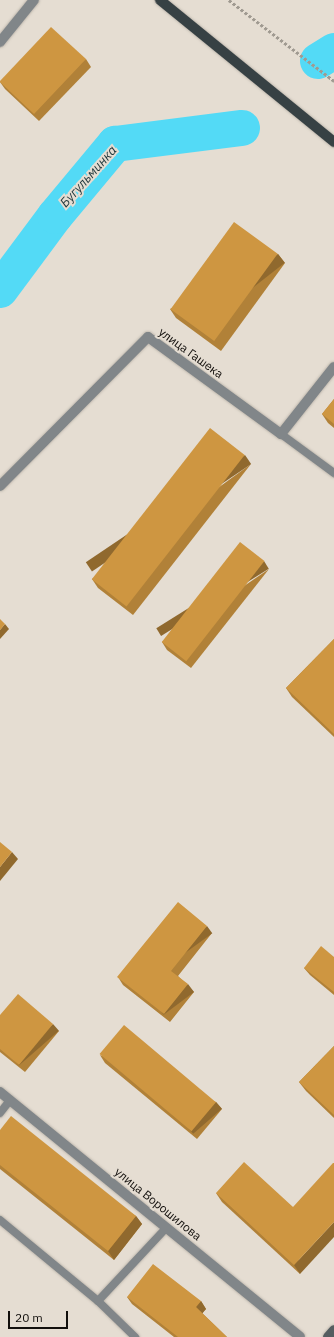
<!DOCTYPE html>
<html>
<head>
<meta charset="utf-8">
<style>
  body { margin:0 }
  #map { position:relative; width:334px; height:1337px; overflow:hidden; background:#e5ddd2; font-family:"IBM Plex Sans",sans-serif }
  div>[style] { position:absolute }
  .river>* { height:36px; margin:-18px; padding:0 18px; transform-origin:18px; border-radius:18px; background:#53daf6 }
  .path>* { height:2.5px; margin-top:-1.25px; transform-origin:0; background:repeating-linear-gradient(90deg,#a09a91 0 3px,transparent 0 5px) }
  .roads { filter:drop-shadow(0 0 1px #bfb8ae) drop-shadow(0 0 1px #bfb8ae) }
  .lane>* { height:8px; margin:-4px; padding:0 4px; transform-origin:4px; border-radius:4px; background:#818689 }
  .street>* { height:10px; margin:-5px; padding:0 5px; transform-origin:5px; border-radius:5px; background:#818689 }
  .secondary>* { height:10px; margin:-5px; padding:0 5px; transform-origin:5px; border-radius:5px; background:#555d60 }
  .primary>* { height:10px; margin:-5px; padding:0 5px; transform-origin:5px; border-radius:5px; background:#374144 }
  .wall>* { inset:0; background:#b18138 }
  .shaded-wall>* { inset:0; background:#90692e; transform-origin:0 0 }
  .building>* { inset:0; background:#ce9641; transform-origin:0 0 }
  span { translate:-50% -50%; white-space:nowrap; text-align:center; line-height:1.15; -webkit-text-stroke:4px #e5ddd2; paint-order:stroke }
  .street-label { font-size:12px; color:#120f0c }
  .water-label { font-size:13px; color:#1f363b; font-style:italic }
  .scale { position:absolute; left:8px; top:1311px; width:60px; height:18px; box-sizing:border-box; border:2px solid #120f0c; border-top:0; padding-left:5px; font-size:12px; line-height:14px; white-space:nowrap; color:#120f0c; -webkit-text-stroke:3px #e5ddd2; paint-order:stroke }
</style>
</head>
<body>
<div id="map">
  <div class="river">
    <div style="left:318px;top:61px;width:19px;rotate:-32deg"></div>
    <div style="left:0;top:290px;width:92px;rotate:-53.4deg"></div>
    <div style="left:55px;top:216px;width:94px;rotate:-50.2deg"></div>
    <div style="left:115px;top:144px;width:128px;rotate:-7.2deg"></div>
  </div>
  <div class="path">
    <div style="left:229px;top:0;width:133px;rotate:37.6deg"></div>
  </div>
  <div class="roads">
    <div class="lane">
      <div style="left:281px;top:434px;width:66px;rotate:36.3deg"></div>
      <div style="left:0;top:1113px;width:16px;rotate:-52deg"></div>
      <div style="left:0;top:1220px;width:127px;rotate:39.6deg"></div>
      <div style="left:98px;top:1301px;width:100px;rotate:-47deg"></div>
      <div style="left:98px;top:1301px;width:52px;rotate:44.2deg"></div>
    </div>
    <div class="street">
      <div style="left:0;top:42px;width:54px;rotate:-51deg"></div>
      <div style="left:0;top:486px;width:210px;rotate:-45.2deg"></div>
      <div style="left:148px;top:337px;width:165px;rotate:36.1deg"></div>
      <div style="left:281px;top:434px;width:85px;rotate:-51.7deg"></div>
      <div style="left:0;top:1092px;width:387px;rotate:39.2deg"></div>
    </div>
    <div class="secondary">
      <div style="left:328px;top:1337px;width:9px;rotate:-49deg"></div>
    </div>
    <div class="primary">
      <div style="left:160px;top:0;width:225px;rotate:39.2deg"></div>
    </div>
  </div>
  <div class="wall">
    <div style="clip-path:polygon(86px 59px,91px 67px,39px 121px,5px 89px,0 82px)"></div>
    <div style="clip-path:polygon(278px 254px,285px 263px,221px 351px,176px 318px,170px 309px)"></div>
    <div style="clip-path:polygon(334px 399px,334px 428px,328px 423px,322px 414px)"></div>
    <div style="clip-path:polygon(251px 464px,133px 615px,98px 588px,92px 579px)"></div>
    <div style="clip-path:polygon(269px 569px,191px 668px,167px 650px,162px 642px)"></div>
    <div style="clip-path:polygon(334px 639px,334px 737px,292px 697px,286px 688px)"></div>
    <div style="clip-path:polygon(212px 933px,178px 976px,194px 992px,170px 1022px,123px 985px,118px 977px)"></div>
    <div style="clip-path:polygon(334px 957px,334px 995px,310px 975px,304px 968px)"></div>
    <div style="clip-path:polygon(0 1015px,59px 1031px,25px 1072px,0 1052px)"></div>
    <div style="clip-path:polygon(334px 1046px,334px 1118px,306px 1091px,299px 1082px)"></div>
    <div style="clip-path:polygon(100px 1055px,216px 1102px,222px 1109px,197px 1139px,105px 1063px)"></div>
    <div style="clip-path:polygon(0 1130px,136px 1216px,142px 1224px,114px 1260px,0 1169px)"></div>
    <div style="clip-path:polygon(216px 1193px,293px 1207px,300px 1274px,222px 1202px)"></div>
    <div style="clip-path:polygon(127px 1297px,201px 1301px,206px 1309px,202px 1313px,227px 1337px,174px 1337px,132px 1304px)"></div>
  </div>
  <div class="shaded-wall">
    <div style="left:278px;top:254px;width:11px;height:108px;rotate:52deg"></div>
    <div style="left:245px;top:455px;width:11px;height:192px;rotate:56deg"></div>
    <div style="left:264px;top:561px;width:9px;height:127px;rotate:58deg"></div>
    <div style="clip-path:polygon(5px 624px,9px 629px,0 639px,0 630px)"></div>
    <div style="clip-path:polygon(12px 852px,18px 859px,0 881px,0 867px)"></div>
    <div style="left:207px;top:926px;width:9px;height:58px;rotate:54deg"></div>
    <div style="left:188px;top:984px;width:10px;height:38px;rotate:53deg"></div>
    <div style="left:53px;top:1024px;width:9px;height:53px;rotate:49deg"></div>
    <div style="left:216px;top:1102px;width:9px;height:38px;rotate:49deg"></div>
    <div style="clip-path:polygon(136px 1216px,142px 1224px,114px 1260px,108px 1251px)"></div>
    <div style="clip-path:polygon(334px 1222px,334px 1237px,300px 1274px,294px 1265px)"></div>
    <div style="clip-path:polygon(201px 1301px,206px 1309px,201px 1315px,196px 1307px)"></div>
  </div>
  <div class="building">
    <div style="clip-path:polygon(51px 27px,86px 59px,34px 114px,0 82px,0 81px)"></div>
    <div style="left:234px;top:222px;width:54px;height:108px;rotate:36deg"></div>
    <div style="clip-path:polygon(334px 399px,334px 424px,322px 414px)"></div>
    <div style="left:210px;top:428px;width:44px;height:192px;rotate:38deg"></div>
    <div style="left:240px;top:542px;width:31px;height:127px;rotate:38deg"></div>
    <div style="clip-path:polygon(0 619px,5px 624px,0 630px)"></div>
    <div style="clip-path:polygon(334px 639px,334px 734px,286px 688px)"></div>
    <div style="clip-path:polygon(0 842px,12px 852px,0 867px)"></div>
    <div style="clip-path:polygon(178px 902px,207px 926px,171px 971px,188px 984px,164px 1014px,117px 977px)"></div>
    <div style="clip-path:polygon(321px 946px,334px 957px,334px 992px,304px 968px)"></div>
    <div style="clip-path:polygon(18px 994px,53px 1024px,19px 1065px,0 1049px,0 1015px)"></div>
    <div style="left:124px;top:1025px;width:120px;height:38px;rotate:40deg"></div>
    <div style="clip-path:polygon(334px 1046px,334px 1115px,299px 1082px)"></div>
    <div style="clip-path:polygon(11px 1116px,136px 1216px,108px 1251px,0 1165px,0 1130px)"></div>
    <div style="clip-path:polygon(244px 1162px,293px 1207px,333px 1163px,334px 1163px,334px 1222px,294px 1265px,216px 1193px)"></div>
    <div style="clip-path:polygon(153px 1264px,201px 1301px,196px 1307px,227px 1337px,178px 1337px,127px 1297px)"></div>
  </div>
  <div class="street-label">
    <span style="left:191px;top:353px;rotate:36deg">улица Гашека</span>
    <span style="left:158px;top:1204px;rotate:39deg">улица Ворошилова</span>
  </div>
  <div class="water-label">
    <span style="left:89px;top:177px;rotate:-48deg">Бугульминка</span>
  </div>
  <div class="scale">20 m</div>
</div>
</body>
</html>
